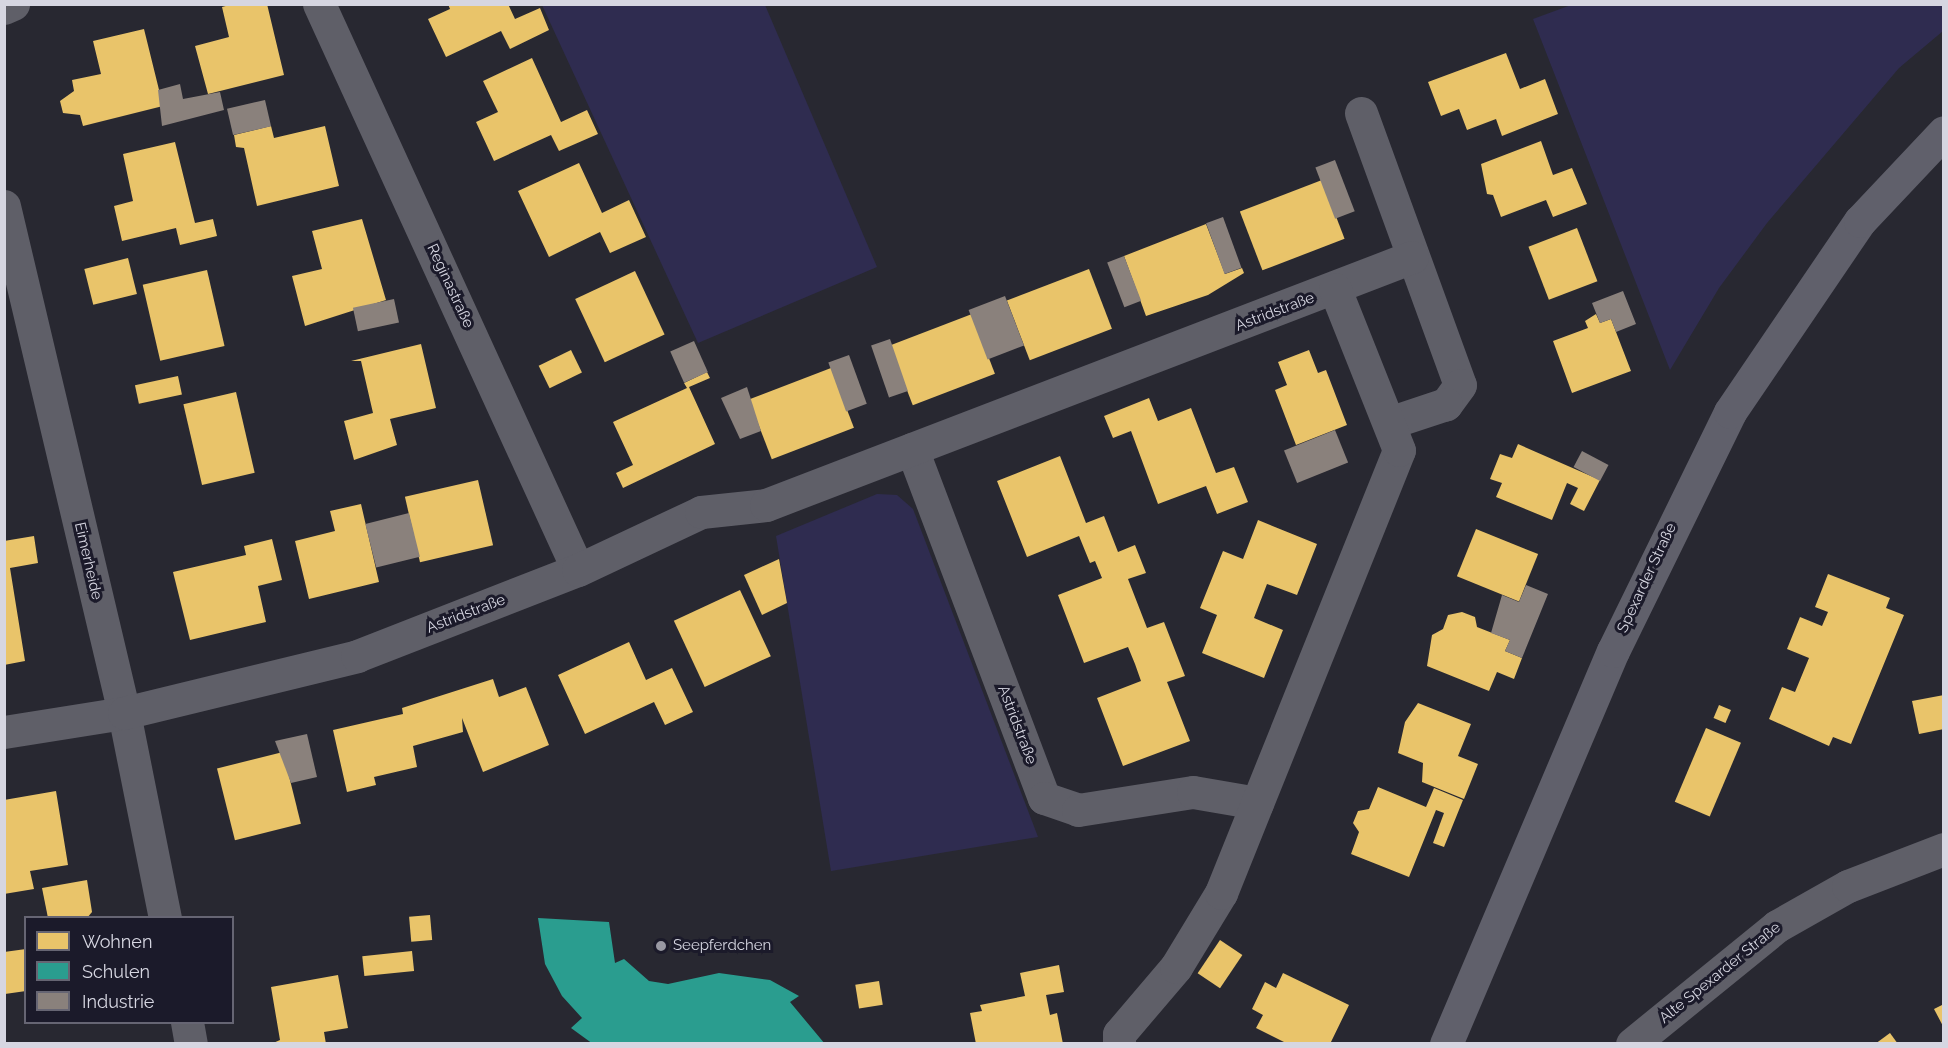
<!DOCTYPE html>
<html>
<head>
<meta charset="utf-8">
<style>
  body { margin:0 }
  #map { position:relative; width:1948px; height:1048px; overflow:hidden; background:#282831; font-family:Raleway,sans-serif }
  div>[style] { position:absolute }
  .green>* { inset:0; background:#2f2c50 }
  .homes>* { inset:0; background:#e9c46a; transform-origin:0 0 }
  .schools>* { inset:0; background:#2a9d8f }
  .industry>* { inset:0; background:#8a817c; transform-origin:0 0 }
  .minor>* { height:33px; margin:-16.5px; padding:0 16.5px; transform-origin:16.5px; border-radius:16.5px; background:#5f5f68 }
  .major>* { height:33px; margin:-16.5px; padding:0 16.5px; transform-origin:16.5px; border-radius:16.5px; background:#60606b }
  .dots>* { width:16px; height:16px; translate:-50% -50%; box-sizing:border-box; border:3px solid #1b1a2a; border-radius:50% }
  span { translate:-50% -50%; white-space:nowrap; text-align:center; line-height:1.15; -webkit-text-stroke:6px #1b1a2a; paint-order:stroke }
  .street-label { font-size:15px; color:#d6d6e1 }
  .poi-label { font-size:15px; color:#d6d6e1 }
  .left { translate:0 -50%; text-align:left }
  .frame { position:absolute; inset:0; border:6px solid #d6d6e1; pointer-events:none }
  .legend { position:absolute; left:24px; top:916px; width:210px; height:108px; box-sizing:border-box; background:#1b1a2a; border:2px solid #666573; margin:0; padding:8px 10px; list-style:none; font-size:18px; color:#d6d6e1 }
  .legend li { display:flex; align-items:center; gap:12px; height:30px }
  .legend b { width:30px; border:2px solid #666573 }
</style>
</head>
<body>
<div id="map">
  <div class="green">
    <div style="clip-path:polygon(542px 5px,765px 5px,877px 267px,698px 343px)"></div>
    <div style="clip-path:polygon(1571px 5px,1943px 5px,1943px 31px,1899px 68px,1767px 223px,1719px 288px,1670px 370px,1533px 19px)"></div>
    <div style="clip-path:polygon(877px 494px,897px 495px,913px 509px,1038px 837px,831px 871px,776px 536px)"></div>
  </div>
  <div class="homes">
    <div style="clip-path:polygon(233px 4px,267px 4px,284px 75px,208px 94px,195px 46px,229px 37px,222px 7px)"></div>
    <div style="clip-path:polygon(448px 4px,508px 4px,515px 19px,540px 8px,549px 30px,510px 49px,501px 31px,446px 57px,428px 19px,450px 9px)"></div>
    <div style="clip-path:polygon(144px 29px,163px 106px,83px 126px,80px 115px,63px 113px,60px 101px,74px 91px,72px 80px,101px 74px,93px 41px)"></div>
    <div style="clip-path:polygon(1506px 53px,1520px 89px,1545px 79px,1558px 114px,1502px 136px,1496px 119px,1467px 130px,1459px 109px,1441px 116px,1428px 82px)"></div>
    <div style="clip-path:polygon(532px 58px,561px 122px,587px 110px,598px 134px,559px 151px,551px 135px,494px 161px,476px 122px,498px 112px,483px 81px)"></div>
    <div style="clip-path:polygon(271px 126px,274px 138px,325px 126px,339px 186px,257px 206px,244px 148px,236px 147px,234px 135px)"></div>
    <div style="clip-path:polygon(1541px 141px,1553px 175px,1572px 168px,1587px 204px,1553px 217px,1546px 200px,1501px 217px,1493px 195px,1487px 194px,1481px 164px)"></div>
    <div style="clip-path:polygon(175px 142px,195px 223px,213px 219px,217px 236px,180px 245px,176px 228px,122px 241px,114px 206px,133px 201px,123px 154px)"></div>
    <div style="clip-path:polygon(579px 163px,602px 213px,629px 200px,646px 237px,610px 253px,600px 232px,549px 257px,518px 191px)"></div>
    <div style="left:1322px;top:180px;width:63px;height:88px;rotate:69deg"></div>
    <div style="clip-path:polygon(362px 219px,386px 300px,305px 326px,292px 276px,322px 269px,312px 231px)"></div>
    <div style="clip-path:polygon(1206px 224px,1225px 274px,1242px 268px,1244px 273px,1208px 295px,1146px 316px,1124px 256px)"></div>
    <div style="left:1577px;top:228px;width:57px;height:52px;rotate:69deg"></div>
    <div style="left:128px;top:258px;width:37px;height:45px;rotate:76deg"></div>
    <div style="left:1089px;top:269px;width:64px;height:88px;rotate:69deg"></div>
    <div style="left:207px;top:270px;width:78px;height:66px;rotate:77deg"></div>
    <div style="left:635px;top:271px;width:70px;height:66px;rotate:65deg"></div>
    <div style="left:972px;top:314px;width:64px;height:88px;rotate:69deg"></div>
    <div style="clip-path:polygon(1596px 314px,1600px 323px,1611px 319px,1631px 371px,1572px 393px,1553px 341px,1588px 328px,1585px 321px)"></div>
    <div style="clip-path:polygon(421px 344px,436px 408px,390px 419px,397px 445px,354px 460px,344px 421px,373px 413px,361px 361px,351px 361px)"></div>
    <div style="left:571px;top:350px;width:25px;height:36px;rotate:64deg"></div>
    <div style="clip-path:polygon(1309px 350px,1318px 373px,1326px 370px,1347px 425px,1296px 445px,1275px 390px,1287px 385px,1278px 362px)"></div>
    <div style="left:831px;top:368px;width:64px;height:88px;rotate:69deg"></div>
    <div style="clip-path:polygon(707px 372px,710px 378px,689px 387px,715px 444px,623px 488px,616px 473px,633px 465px,613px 422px,687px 388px,684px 383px)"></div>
    <div style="left:178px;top:376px;width:19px;height:44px;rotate:78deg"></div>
    <div style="left:236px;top:392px;width:83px;height:54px;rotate:77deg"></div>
    <div style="clip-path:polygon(1149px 398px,1158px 421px,1191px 408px,1216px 473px,1234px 467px,1248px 502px,1217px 514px,1206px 486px,1158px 504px,1131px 431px,1113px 438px,1104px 416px)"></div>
    <div style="clip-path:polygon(1518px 444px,1600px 480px,1584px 511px,1570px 504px,1578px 488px,1567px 483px,1552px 520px,1496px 497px,1502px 483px,1490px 479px,1500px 454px,1512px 458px)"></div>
    <div style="clip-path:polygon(1060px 456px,1086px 523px,1104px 516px,1118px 552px,1135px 545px,1146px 573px,1128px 579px,1147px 628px,1164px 622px,1185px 676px,1167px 682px,1190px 741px,1123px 766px,1097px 698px,1141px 681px,1135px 664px,1128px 647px,1084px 663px,1058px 595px,1102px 578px,1095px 561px,1090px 563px,1079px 536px,1027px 557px,997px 481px)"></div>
    <div style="left:478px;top:480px;width:67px;height:75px;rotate:77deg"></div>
    <div style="clip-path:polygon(361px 504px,379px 582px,309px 599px,295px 541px,335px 531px,330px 511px)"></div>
    <div style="clip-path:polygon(1258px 520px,1317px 544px,1297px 595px,1267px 584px,1254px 618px,1283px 630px,1264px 678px,1202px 653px,1217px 615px,1200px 608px,1223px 551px,1243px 559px)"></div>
    <div style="left:1476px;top:529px;width:67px;height:51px;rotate:22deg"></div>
    <div style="clip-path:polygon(34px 536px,38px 563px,10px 568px,25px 661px,4px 665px,4px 541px)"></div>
    <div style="clip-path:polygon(272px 539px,282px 580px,258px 586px,266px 622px,190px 640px,173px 572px,246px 555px,244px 546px)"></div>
    <div style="clip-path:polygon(779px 559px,787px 603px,762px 615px,744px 575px)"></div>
    <div style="clip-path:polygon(1828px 574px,1890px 598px,1886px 608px,1904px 615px,1851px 744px,1833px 737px,1829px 746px,1769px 719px,1782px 687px,1795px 692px,1809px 658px,1787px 649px,1800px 617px,1822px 626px,1828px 612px,1815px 607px)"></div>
    <div style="left:740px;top:590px;width:73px;height:73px;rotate:65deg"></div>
    <div style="clip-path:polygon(1462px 612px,1475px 617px,1477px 627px,1510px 640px,1505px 651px,1522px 658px,1514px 679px,1497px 672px,1489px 691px,1427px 666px,1432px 635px,1443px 629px,1448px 615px)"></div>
    <div style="clip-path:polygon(629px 642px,646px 680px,672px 668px,693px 712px,665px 725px,654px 702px,585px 734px,558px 675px)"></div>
    <div style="clip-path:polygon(493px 679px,499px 697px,526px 687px,549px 745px,483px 772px,462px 718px,463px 732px,413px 746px,417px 767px,374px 777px,376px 785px,347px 792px,333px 730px,403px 714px,402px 708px)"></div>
    <div style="clip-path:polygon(1944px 695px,1944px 729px,1919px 734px,1912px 701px)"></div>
    <div style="clip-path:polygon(1418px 703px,1471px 724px,1458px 756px,1478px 764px,1464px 799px,1422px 782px,1423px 763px,1398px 753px,1405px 722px)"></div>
    <div style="left:1719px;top:705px;width:13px;height:14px;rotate:23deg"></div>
    <div style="left:1706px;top:728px;width:38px;height:80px;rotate:23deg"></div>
    <div style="left:283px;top:752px;width:74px;height:68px;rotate:76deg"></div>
    <div style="clip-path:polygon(1378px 787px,1426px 807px,1434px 788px,1463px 800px,1444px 847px,1433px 843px,1444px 813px,1436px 810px,1409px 877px,1351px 854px,1359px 832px,1353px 823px,1358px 811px,1369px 809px)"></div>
    <div style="clip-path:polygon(56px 791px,68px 865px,30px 871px,34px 889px,4px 894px,4px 800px)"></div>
    <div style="clip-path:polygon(87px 880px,92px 912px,87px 918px,48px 918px,42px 888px)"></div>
    <div style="left:430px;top:915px;width:25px;height:21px;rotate:85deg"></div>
    <div style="left:1220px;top:940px;width:27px;height:40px;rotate:34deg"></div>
    <div style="clip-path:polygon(26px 949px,26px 991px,5px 994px,4px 952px)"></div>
    <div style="left:412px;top:951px;width:20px;height:50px;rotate:84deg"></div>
    <div style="clip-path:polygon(1059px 965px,1064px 992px,1046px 995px,1050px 1015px,1057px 1013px,1063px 1044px,976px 1044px,970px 1013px,982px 1011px,980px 1005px,1025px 996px,1020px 973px)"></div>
    <div style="clip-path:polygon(1283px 973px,1349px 1005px,1330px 1044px,1288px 1044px,1256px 1028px,1263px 1015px,1252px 1009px,1265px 982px,1276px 988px)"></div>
    <div style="clip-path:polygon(338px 975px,348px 1028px,324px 1032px,326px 1044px,271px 1044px,280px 1040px,271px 987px)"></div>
    <div style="left:879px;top:981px;width:24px;height:24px;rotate:81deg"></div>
    <div style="clip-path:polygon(1944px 1004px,1944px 1028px,1934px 1009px)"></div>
    <div style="clip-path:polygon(1890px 1033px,1898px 1044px,1875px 1044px)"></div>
  </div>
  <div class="schools">
    <div style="clip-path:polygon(538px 918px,609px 922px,615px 963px,624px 959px,649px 981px,668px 984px,719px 973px,770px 980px,799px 996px,790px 1002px,825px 1044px,593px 1044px,571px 1028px,582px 1018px,562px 996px,545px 964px)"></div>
  </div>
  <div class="industry">
    <div style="clip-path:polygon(180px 84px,183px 99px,220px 92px,224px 110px,162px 126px,158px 90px)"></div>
    <div style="left:265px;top:100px;width:27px;height:39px;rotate:77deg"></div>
    <div style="left:1335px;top:160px;width:55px;height:21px;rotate:69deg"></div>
    <div style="left:1223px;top:217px;width:54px;height:18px;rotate:70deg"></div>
    <div style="left:1124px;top:256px;width:48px;height:18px;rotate:69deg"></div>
    <div style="clip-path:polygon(1623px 291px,1636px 324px,1616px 332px,1611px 319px,1600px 323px,1592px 303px)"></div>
    <div style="left:1005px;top:296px;width:53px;height:39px;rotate:69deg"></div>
    <div style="left:394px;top:299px;width:24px;height:42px;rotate:78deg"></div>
    <div style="left:890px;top:339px;width:55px;height:20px;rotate:71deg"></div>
    <div style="left:694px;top:341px;width:34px;height:26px;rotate:66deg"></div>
    <div style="left:849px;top:355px;width:52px;height:22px;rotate:70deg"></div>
    <div style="clip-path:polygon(747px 387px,761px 431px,740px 439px,721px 398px)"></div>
    <div style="left:1335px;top:430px;width:35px;height:55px;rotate:68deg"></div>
    <div style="left:1582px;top:451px;width:30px;height:18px;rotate:28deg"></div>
    <div style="left:409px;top:513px;width:45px;height:45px;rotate:76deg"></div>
    <div style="clip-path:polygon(1526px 585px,1548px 594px,1522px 658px,1505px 651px,1510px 640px,1491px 633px,1502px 595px,1519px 602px)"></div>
    <div style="clip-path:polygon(307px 734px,317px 777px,291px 783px,275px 741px)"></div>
  </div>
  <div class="minor">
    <div style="left:319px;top:4px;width:622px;rotate:65.41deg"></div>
    <div style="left:4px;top:8px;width:10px;rotate:-24deg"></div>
    <div style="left:1361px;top:113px;width:289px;rotate:70deg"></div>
    <div style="left:1460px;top:385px;width:24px;rotate:126deg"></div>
    <div style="left:1446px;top:404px;width:60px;rotate:161.6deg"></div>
    <div style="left:4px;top:206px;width:521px;rotate:76.68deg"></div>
    <div style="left:124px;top:713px;width:209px;rotate:78.7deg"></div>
    <div style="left:912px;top:449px;width:373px;rotate:69.3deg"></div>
    <div style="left:1044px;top:798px;width:36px;rotate:19deg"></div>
    <div style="left:1078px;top:810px;width:116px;rotate:-8.9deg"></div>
    <div style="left:1193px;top:792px;width:65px;rotate:9.8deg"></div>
    <div style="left:4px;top:732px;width:121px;rotate:-9deg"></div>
    <div style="left:124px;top:713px;width:240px;rotate:-13.7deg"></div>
    <div style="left:357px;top:656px;width:237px;rotate:-21.3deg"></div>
    <div style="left:578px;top:570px;width:136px;rotate:-25.2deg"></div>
    <div style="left:701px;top:512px;width:65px;rotate:-6.1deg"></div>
    <div style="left:766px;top:505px;width:692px;rotate:-21deg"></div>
    <div style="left:187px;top:1022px;width:22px;rotate:80deg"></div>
    <div style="left:1119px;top:1044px;width:10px;rotate:-90deg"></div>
    <div style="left:1119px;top:1034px;width:88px;rotate:-49.6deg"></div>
    <div style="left:1176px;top:967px;width:87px;rotate:-58.7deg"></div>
    <div style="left:1221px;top:893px;width:477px;rotate:-68.1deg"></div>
    <div style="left:1399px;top:450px;width:173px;rotate:-111.7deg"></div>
    <div style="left:1632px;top:1044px;width:187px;rotate:-39.1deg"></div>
    <div style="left:1777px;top:926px;width:81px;rotate:-29.4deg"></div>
    <div style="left:1848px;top:886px;width:103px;rotate:-21.1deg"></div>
  </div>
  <div class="major">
    <div style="left:1446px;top:1044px;width:427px;rotate:-67deg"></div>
    <div style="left:1613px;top:651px;width:266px;rotate:-63.9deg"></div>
    <div style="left:1730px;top:412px;width:231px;rotate:-55.8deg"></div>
    <div style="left:1860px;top:221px;width:122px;rotate:-46.7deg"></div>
  </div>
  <div class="dots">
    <div style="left:661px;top:946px;background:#9999a3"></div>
  </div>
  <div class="street-label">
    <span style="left:450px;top:286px;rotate:65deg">Reginastraße</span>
    <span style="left:1275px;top:312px;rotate:-21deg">Astridstraße</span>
    <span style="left:88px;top:561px;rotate:77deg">Eimerheide</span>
    <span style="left:1647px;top:578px;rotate:-65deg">Spexarder Straße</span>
    <span style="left:466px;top:614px;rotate:-21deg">Astridstraße</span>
    <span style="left:1017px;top:725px;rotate:69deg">Astridstraße</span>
    <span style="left:1720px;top:973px;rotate:-39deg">Alte Spexarder Straße</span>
  </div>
  <div class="poi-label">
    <span class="left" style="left:673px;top:946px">Seepferdchen</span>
  </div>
  <div class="frame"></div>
  <ul class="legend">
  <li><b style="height:16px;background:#e9c46a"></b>Wohnen</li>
  <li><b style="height:16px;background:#2a9d8f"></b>Schulen</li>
  <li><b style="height:16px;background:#8a817c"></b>Industrie</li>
  </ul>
</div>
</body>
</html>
